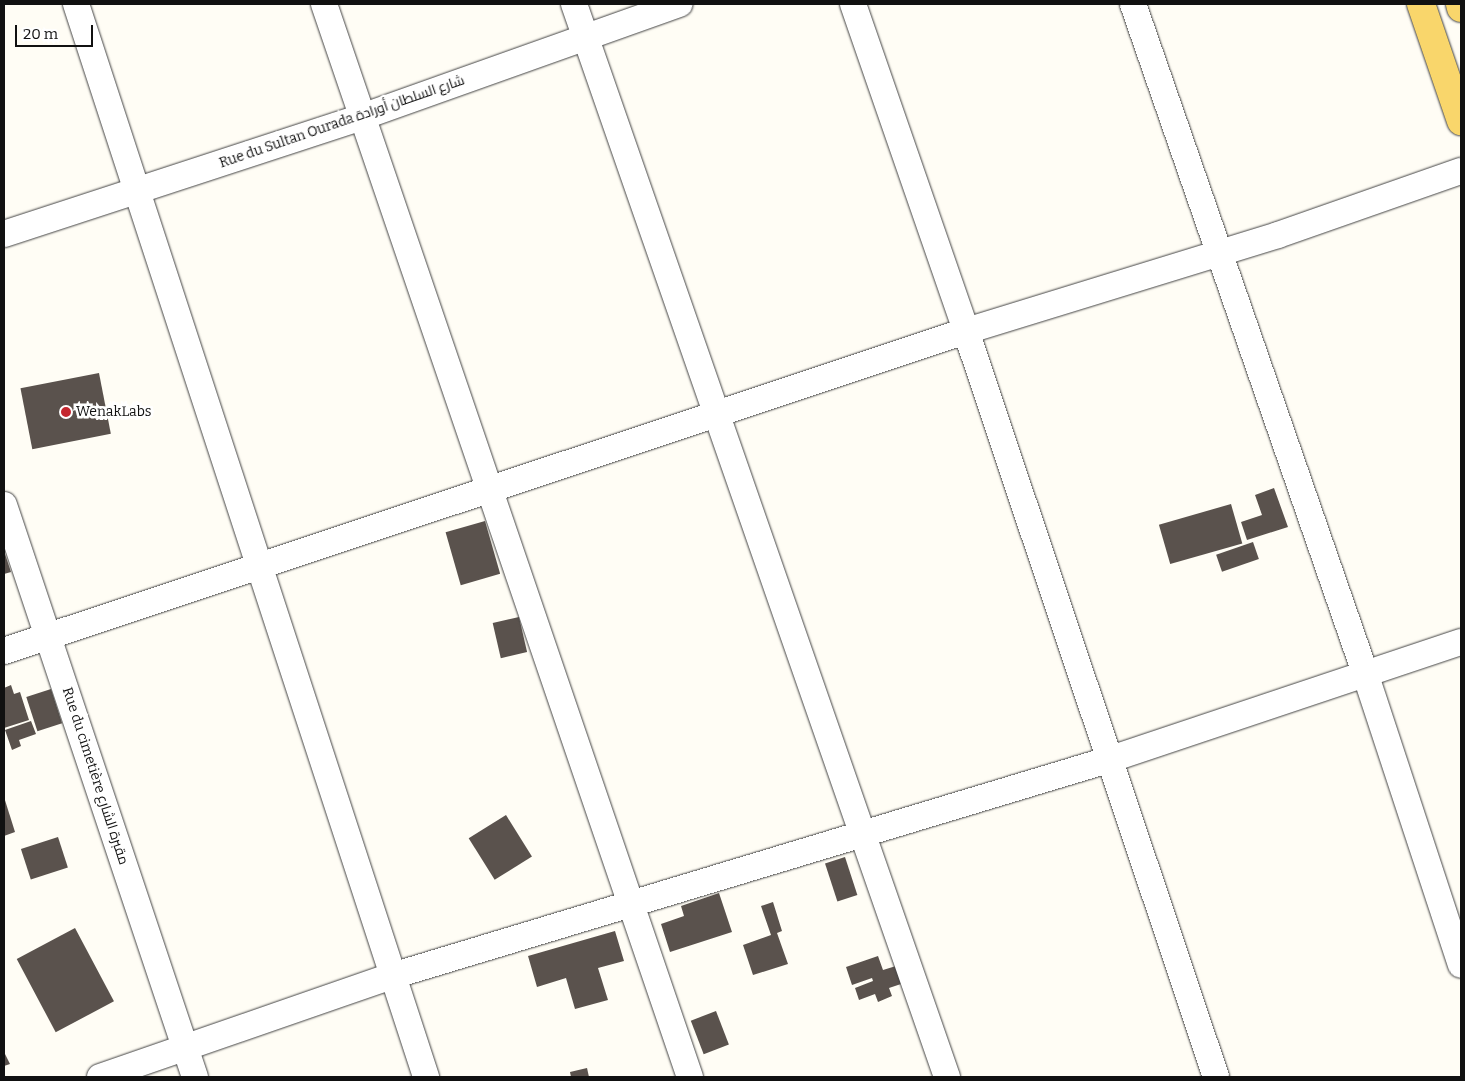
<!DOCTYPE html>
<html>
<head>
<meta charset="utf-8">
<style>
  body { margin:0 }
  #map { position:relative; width:1465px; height:1081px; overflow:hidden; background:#fffdf5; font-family:Bitter,Cairo,serif }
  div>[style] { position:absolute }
  .building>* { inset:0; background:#5a524d; transform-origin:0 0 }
  .roads { filter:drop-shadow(0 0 1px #444) drop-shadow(0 0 1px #444) }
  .minor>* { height:26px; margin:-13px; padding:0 13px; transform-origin:13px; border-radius:13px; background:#fff }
  .primary>* { height:28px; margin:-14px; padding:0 14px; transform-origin:14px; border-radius:14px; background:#f9d66b }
  .dots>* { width:14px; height:14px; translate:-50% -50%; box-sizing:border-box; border:2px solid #fff; border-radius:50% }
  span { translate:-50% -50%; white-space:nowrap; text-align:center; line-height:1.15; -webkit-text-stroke:5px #fff; paint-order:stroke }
  .street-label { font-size:14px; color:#111 }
  .poi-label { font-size:14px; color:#111 }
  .left { translate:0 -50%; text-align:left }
  .frame { position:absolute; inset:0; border:5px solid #111; pointer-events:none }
  .scale { position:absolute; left:15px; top:25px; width:78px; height:22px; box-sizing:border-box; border:2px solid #111; border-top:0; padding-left:6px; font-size:15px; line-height:18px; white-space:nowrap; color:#111; -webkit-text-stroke:4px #fff; paint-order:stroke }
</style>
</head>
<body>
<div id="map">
  <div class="building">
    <div style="left:99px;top:373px;width:62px;height:80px;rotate:79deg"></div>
    <div style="clip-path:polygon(1274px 488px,1288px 527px,1247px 540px,1241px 522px,1262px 515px,1255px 495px)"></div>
    <div style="left:1231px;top:504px;width:41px;height:75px;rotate:74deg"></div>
    <div style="left:485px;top:521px;width:55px;height:41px;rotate:74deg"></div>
    <div style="left:1253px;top:542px;width:18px;height:39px;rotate:71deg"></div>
    <div style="clip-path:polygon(4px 551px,11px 572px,4px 574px)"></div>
    <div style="left:519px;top:617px;width:36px;height:27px;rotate:77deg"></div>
    <div style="clip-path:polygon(11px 685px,14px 694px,20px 692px,29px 720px,4px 728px,4px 688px)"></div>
    <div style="left:51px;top:689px;width:36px;height:26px;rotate:72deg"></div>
    <div style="clip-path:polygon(31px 721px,36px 734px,19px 740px,21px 746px,12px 750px,5px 730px)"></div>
    <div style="clip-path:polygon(4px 797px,15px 832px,4px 836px)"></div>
    <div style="left:506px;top:815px;width:49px;height:44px;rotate:58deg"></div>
    <div style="left:58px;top:837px;width:32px;height:39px;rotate:72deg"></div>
    <div style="left:845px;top:857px;width:40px;height:21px;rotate:72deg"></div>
    <div style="clip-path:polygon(719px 893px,732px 932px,670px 952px,661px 924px,684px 916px,681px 906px)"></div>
    <div style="clip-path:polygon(773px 902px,782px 931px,777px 933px,788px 964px,753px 975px,743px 945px,771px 935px,761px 906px)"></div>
    <div style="left:75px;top:928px;width:83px;height:66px;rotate:62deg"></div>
    <div style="clip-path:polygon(615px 931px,624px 961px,598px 968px,608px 1000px,575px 1009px,566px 978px,537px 987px,528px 956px)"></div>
    <div style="clip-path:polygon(878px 956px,883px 970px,896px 966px,901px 984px,889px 988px,892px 996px,878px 1002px,875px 994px,859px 1000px,855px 988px,873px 981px,872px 978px,852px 985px,846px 967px)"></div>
    <div style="left:716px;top:1011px;width:36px;height:27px;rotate:69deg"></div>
    <div style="clip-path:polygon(4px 1052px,10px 1064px,4px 1066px)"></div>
    <div style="clip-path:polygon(587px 1068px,589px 1077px,571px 1077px,570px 1072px)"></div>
  </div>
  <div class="roads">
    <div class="minor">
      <div style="left:76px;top:4px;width:1129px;rotate:71.93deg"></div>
      <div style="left:324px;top:4px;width:1134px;rotate:71.17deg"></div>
      <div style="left:574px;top:4px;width:1136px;rotate:70.83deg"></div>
      <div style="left:853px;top:4px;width:346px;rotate:70.9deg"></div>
      <div style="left:966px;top:331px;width:787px;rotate:71.47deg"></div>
      <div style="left:1133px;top:4px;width:708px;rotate:70.87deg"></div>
      <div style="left:1365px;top:673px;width:307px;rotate:71.8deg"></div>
      <div style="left:4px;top:234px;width:377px;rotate:-18.1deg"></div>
      <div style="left:362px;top:117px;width:337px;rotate:-19.6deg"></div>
      <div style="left:4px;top:505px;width:603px;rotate:71.54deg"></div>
      <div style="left:4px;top:651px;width:1014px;rotate:-18.4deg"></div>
      <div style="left:966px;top:331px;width:326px;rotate:-17.1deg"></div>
      <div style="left:1278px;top:235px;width:194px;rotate:-19.3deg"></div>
      <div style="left:100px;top:1077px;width:309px;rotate:-19.1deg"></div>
      <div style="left:392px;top:976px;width:751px;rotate:-16.79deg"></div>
      <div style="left:1111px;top:759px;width:369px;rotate:-18.5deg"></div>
    </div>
    <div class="primary">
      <div style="left:1421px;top:4px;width:124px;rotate:71.1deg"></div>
      <div style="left:1460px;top:4px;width:4px;rotate:76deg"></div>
    </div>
  </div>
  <div class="dots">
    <div style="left:66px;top:412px;background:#c4262e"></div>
  </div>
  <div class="street-label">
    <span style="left:342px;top:122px;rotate:-19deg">Rue du Sultan Ourada شارع السلطان أورادة</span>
    <span style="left:95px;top:776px;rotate:72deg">Rue du cimetière مقبرة الشارع</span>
  </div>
  <div class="poi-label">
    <span class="left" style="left:76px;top:412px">WenakLabs</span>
  </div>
  <div class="frame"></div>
  <div class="scale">20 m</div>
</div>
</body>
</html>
